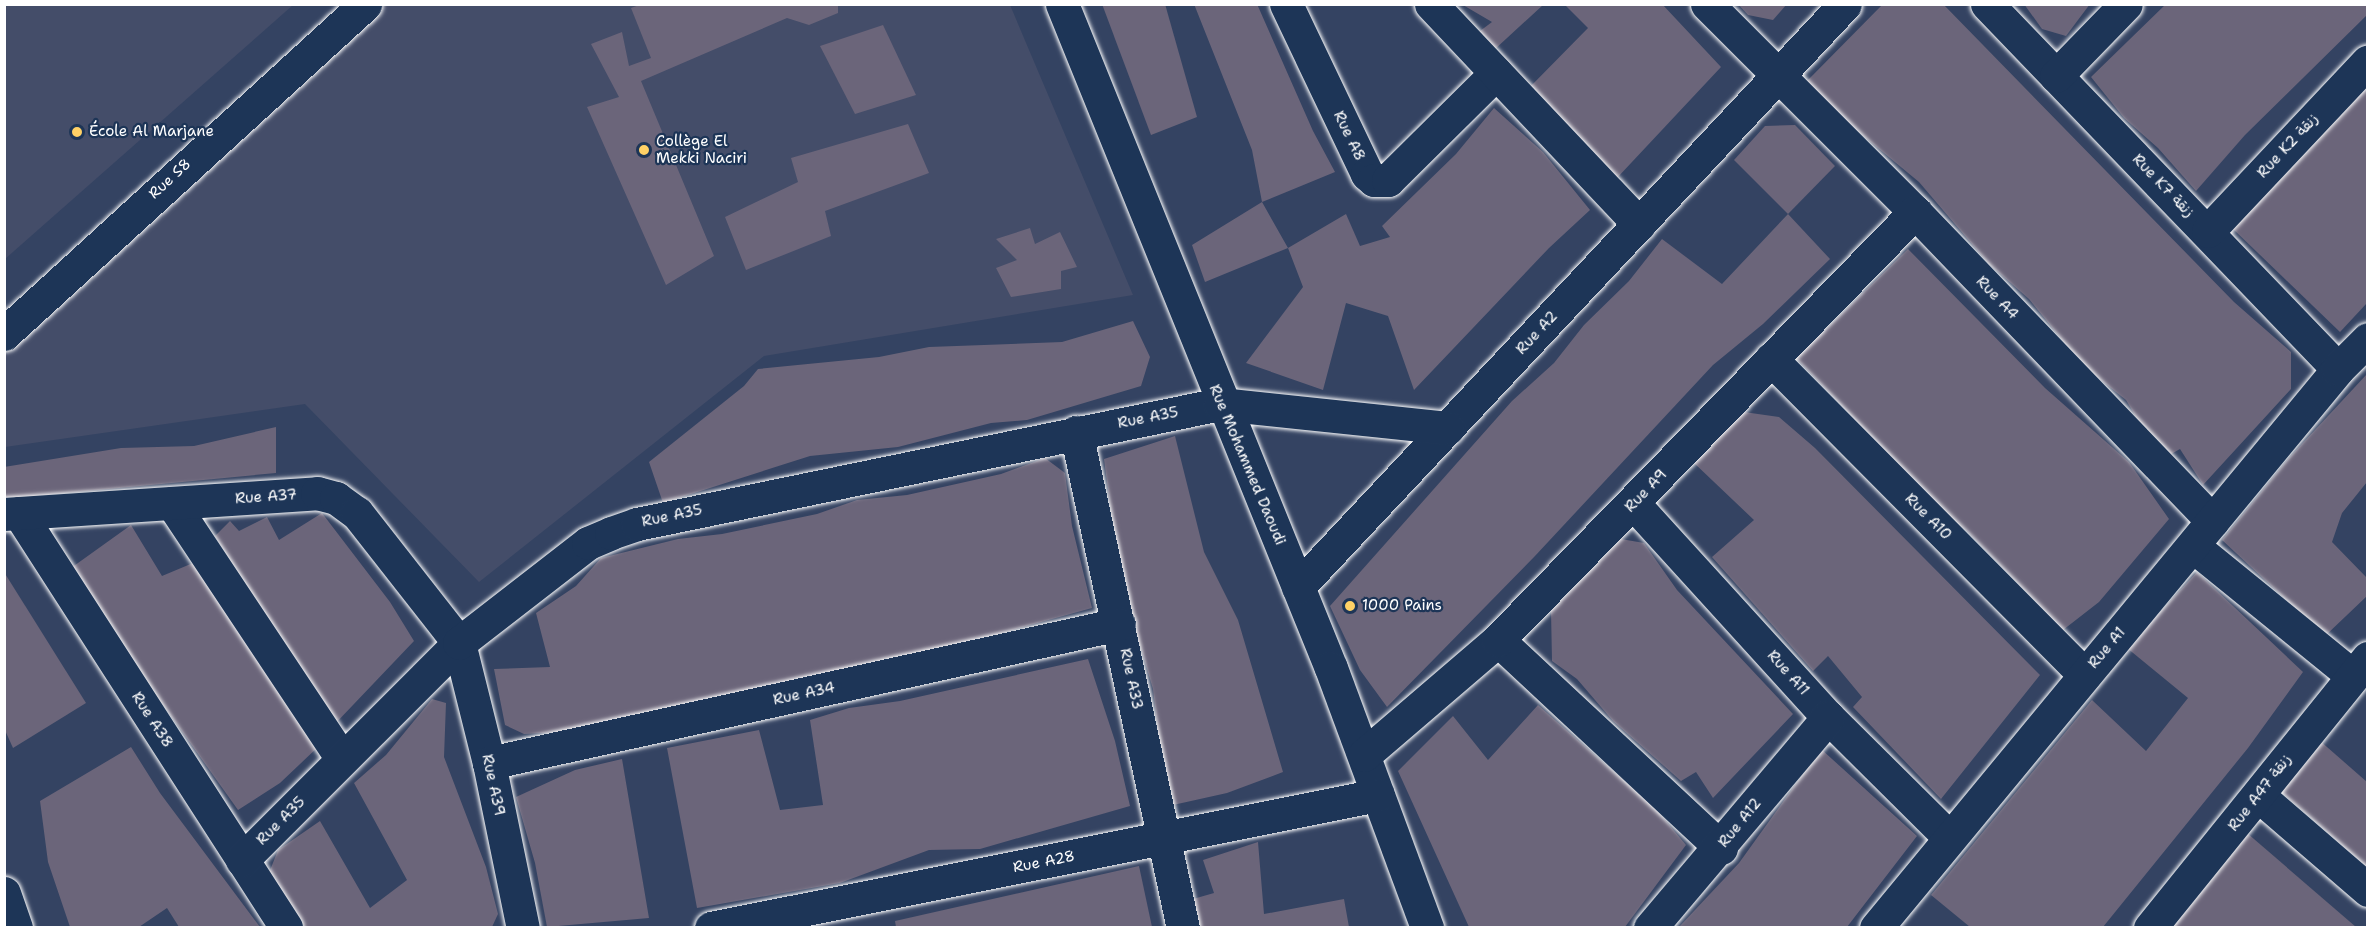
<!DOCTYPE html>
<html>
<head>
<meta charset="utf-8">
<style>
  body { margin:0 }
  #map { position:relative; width:2372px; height:932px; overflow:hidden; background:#344362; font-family:"Shantell Sans","Playpen Sans Arabic",sans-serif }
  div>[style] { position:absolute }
  .built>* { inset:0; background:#444d69 }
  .building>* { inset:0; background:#6b657a }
  .roads { filter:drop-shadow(0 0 2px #fff) drop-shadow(0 0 2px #fff) }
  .street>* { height:33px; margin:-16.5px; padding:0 16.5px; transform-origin:16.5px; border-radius:16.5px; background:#1d3557 }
  .secondary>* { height:33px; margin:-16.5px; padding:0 16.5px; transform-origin:16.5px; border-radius:16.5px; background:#1d3557 }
  .dots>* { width:16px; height:16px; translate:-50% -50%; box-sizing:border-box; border:3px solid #1d3557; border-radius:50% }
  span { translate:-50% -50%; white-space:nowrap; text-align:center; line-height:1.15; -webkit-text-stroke:4.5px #1d3557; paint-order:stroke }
  .poi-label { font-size:15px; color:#fff }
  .left { translate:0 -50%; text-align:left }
  .street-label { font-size:15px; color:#fff }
  .frame { position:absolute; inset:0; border:6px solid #fff; pointer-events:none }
</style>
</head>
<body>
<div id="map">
  <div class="built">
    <div style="clip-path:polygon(5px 4px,293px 4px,293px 5px,5px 259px)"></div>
    <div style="clip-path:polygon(383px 4px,1010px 5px,1133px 295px,764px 356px,479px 582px,305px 404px,5px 447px,4px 334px)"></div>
  </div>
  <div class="building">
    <div style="clip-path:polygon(642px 4px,838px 4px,838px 13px,809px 25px,787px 18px,641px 81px,714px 256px,666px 285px,587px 107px,619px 97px,591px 44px,622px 32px,629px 66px,651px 58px,631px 8px)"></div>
    <div style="clip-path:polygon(1102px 4px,1165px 4px,1197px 117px,1151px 135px)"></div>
    <div style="clip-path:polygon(1194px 4px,1257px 4px,1313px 131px,1335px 172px,1262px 202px,1288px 248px,1346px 214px,1360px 246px,1390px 237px,1382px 226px,1456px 154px,1494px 108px,1543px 152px,1590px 210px,1549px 248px,1414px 390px,1388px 316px,1346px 303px,1323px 390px,1246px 363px,1303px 287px,1288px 248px,1205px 282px,1192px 245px,1262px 202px,1252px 150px)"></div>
    <div style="clip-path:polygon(1564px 4px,1662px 4px,1721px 67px,1617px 178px,1527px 90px,1588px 28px)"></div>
    <div style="clip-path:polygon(1738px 4px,1787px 4px,1773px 20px,1748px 15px)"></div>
    <div style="clip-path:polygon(1883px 4px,1943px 4px,2234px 302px,2291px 352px,2291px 389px,2203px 485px,2180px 449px,2166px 457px,2153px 446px,2126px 400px,2083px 366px,2029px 299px,1989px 264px,1919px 182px,1838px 115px,1807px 81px)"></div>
    <div style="clip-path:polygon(2024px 4px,2090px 4px,2066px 36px,2042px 29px)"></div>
    <div style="clip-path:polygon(2166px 4px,2367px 4px,2367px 15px,2245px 135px,2196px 191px,2158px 148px,2124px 118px,2091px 77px)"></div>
    <div style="clip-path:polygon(1463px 5px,1543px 5px,1494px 50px,1476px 34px,1492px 22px)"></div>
    <div style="clip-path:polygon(883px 25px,916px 95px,855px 114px,820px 46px)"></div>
    <div style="clip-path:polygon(2367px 85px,2367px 303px,2340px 332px,2231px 227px)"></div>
    <div style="clip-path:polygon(908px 124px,929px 173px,825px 211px,831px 236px,746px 270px,725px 217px,798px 182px,791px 158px)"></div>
    <div style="clip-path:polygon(1795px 125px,1835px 166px,1788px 214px,1734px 160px,1765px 126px)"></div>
    <div style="clip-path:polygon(1788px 214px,1830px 259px,1763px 324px,1713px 365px,1535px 556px,1387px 707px,1360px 670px,1330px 606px,1512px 401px,1554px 363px,1584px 325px,1629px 281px,1662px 239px,1722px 284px)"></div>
    <div style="clip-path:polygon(1030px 228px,1035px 244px,1060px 232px,1077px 267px,1061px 271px,1061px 289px,1011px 297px,996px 268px,1017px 260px,996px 239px)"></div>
    <div style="clip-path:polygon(1908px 249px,2045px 388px,2129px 462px,2169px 519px,2099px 602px,2063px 630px,1967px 531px,1921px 494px,1889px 455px,1796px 358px)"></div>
    <div style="clip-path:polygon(1133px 321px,1150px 357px,1141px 386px,1027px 420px,991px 423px,898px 447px,810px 456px,663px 503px,649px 462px,744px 386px,758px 369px,879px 357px,929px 347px,1062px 342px)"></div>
    <div style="clip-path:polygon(2367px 374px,2367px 482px,2342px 513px,2332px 542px,2367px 578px,2367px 596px,2325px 636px,2222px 540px,2288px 459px)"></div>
    <div style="clip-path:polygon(1737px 411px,1779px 417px,1815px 448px,2040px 675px,1941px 799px,1853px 707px,1862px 697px,1828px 656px,1813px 671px,1712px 557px,1754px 520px,1693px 462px)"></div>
    <div style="clip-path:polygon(276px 427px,276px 473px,4px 499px,4px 467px,121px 448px,194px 446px)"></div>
    <div style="clip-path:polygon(1175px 436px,1204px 552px,1238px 620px,1283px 772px,1227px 793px,1173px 805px,1160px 751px,1153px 689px,1119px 575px,1104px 459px)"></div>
    <div style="clip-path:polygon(1045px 458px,1065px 473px,1072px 526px,1092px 608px,991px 636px,562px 732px,524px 734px,505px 725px,494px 669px,550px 667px,536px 613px,576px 586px,601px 558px,678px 539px,722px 534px,817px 514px,857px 500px,907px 495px,1001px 474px)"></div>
    <div style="clip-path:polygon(322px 513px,390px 602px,414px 641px,333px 726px,215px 536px,230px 521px,239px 531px,267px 517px,279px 540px)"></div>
    <div style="clip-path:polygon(131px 525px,162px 576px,193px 563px,319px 746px,280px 783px,238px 810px,101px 618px,71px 568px)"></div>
    <div style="clip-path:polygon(1621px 539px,1644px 543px,1677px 590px,1793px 714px,1713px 798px,1696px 772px,1681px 781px,1613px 721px,1577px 679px,1552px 661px,1551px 611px)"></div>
    <div style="clip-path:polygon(4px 572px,86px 703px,13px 748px,4px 728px)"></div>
    <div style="clip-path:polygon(2197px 572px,2303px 672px,2248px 748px,2103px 927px,1970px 927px,1931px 895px,2092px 700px,2146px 751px,2188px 698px,2127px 648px)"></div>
    <div style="clip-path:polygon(1088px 659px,1115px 741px,1130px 806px,980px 849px,929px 850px,840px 883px,697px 908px,667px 748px,759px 730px,780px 810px,823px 805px,810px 720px,849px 708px,900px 701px)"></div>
    <div style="clip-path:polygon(432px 699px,446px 703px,444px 757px,486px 867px,498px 914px,492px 927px,305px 927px,269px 873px,278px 850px,320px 821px,370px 908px,407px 880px,354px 783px,386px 755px)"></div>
    <div style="clip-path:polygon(1538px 705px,1655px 808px,1686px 845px,1625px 927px,1469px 927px,1398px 771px,1453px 716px,1488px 760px)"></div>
    <div style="clip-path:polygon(2319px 740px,2367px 782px,2367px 867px,2277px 788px)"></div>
    <div style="clip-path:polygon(131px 747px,160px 793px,260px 927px,179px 927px,167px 908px,139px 927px,70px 927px,48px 862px,40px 801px)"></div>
    <div style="clip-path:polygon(1821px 749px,1917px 836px,1847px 927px,1679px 927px,1739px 863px)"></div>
    <div style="clip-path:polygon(622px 759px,649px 918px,547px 927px,535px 863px,516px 797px,575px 770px)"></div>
    <div style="clip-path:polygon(2247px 833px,2356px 927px,2166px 927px)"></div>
    <div style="clip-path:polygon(1258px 842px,1264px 914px,1344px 899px,1349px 927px,1199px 927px,1193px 899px,1214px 893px,1203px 860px)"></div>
    <div style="clip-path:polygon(1139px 866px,1152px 927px,896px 927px,895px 921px)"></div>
  </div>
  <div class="roads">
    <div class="street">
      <div style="left:1062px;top:4px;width:716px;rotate:67.95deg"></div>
      <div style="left:1331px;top:668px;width:277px;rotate:69.7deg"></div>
      <div style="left:1286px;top:4px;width:188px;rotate:64.5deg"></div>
      <div style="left:1367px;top:174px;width:9px;rotate:41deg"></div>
      <div style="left:1374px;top:180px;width:14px"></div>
      <div style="left:1388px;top:180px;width:152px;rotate:-44.7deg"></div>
      <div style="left:1431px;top:4px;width:303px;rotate:46.6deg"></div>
      <div style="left:1707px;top:4px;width:294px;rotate:45deg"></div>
      <div style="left:1915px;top:212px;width:429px;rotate:46.1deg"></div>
      <div style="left:1987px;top:4px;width:506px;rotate:46.12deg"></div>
      <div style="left:2056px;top:76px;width:100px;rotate:-45.8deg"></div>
      <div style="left:2208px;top:231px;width:233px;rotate:-46.7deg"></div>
      <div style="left:1771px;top:359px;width:445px;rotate:45.2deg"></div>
      <div style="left:1076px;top:432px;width:507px;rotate:77.83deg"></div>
      <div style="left:172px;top:503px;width:307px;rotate:56.4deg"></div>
      <div style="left:1634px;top:504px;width:288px;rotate:47.7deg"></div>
      <div style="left:1828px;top:717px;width:170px;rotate:44.8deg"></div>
      <div style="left:19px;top:513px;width:493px;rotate:57.2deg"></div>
      <div style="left:4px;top:514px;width:314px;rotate:-3.8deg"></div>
      <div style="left:317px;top:493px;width:20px;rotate:15deg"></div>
      <div style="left:336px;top:498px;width:26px;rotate:36deg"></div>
      <div style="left:357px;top:513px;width:165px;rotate:51.9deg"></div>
      <div style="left:459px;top:643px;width:124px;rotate:76deg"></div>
      <div style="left:489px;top:763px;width:168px;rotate:78.4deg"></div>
      <div style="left:2193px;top:546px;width:205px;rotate:39.1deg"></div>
      <div style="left:1298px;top:587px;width:799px;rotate:-46.82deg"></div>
      <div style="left:1498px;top:640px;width:305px;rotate:43deg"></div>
      <div style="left:1364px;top:755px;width:177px;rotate:-40.6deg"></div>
      <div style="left:1498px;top:640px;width:598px;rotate:-45.75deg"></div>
      <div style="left:489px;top:763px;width:645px;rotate:-12.44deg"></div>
      <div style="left:2259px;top:796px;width:144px;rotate:40.8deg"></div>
      <div style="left:242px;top:860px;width:307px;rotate:-45deg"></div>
      <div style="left:459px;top:643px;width:163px;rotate:-37.8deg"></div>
      <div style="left:588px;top:543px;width:25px;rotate:-23deg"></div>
      <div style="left:611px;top:533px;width:28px;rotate:-19deg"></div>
      <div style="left:637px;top:524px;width:595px;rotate:-11.63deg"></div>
      <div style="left:1220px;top:404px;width:229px;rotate:6deg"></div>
      <div style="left:4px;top:893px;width:37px;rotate:71deg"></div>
      <div style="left:711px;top:928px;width:680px;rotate:-11.28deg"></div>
      <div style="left:1650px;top:928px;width:276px;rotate:-49.8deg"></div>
      <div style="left:1876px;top:928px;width:725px;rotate:-50.43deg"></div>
      <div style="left:2338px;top:369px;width:42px;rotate:-45deg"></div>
      <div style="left:2150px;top:928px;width:347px;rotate:-51.1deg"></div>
    </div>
    <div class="secondary">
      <div style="left:4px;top:334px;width:489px;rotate:-42.4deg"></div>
    </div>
  </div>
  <div class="dots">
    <div style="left:77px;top:132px;background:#ffd166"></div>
    <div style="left:644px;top:150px;background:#ffd166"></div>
    <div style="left:1350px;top:606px;background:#ffd166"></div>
  </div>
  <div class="poi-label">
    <span class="left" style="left:89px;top:132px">École Al Marjane</span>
    <span class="left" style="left:656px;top:150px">Collège El<br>Mekki Naciri</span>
    <span class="left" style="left:1362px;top:606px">1000 Pains</span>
  </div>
  <div class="street-label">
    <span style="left:1349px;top:136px;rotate:64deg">Rue A8</span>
    <span style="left:2288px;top:146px;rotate:-47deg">Rue K2 زنقة</span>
    <span style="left:170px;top:179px;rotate:-43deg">Rue S8</span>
    <span style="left:2163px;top:186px;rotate:46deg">Rue K7 زنقة</span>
    <span style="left:1997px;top:298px;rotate:46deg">Rue A4</span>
    <span style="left:1537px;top:333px;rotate:-47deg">Rue A2</span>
    <span style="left:1148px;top:418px;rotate:-11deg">Rue A35</span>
    <span style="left:1247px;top:465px;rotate:67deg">Rue Mohammed Daoudi</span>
    <span style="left:1646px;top:491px;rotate:-46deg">Rue A9</span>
    <span style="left:266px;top:497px;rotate:-4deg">Rue A37</span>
    <span style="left:672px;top:516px;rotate:-12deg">Rue A35</span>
    <span style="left:1928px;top:517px;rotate:45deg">Rue A10</span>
    <span style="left:2107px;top:648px;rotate:-50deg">Rue A1</span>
    <span style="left:1788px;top:673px;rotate:48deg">Rue A11</span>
    <span style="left:1131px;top:679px;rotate:78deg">Rue A33</span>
    <span style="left:804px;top:694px;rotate:-12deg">Rue A34</span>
    <span style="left:152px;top:720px;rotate:57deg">Rue A38</span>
    <span style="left:493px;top:785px;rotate:78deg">Rue A39</span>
    <span style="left:2260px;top:793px;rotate:-52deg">Rue A47 زنقة</span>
    <span style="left:281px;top:821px;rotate:-45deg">Rue A35</span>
    <span style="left:1740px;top:823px;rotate:-51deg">Rue A12</span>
    <span style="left:1044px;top:862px;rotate:-11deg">Rue A28</span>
  </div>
  <div class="frame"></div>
</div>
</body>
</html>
